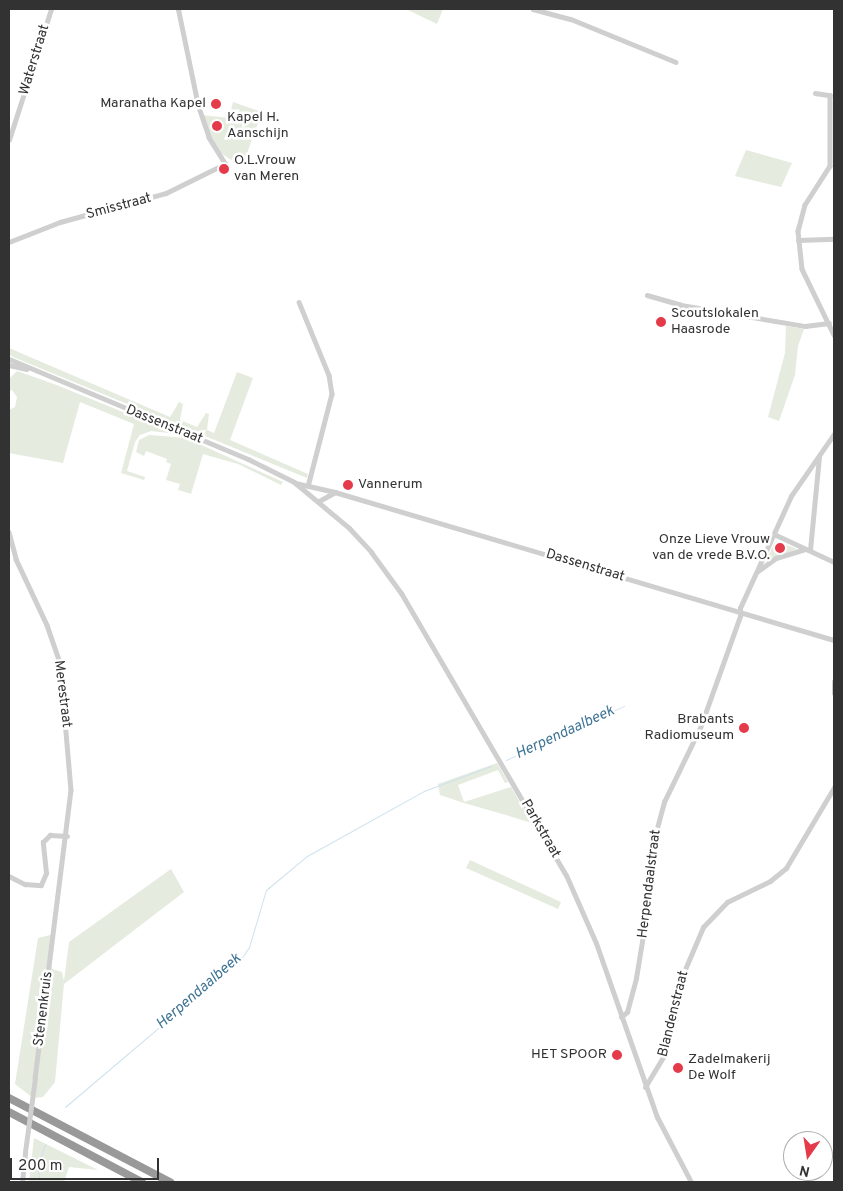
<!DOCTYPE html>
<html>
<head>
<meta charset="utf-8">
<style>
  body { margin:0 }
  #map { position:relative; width:843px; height:1191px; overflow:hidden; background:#fff; font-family:Overpass,sans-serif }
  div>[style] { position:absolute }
  .green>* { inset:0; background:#e5ebde }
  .stream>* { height:1px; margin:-0.5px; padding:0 0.5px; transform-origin:0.5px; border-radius:0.5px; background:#cee2ed }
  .minor>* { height:4.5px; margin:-2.25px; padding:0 2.25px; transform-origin:2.25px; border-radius:2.25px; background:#cfcfcf }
  .tertiary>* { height:5px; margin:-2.5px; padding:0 2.5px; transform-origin:2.5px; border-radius:2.5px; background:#cfcfcf }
  .motorway>* { height:8px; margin:-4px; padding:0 4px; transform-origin:4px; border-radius:4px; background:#999 }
  .minor-bridge>* { height:4.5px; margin:-2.25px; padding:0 2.25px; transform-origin:2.25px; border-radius:2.25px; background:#cfcfcf }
  .dots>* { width:14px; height:14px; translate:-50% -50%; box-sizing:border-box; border:2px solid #fff; border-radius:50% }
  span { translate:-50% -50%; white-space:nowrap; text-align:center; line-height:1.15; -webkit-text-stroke:5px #fff; paint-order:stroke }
  .street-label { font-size:14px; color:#323232 }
  .poi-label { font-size:14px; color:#323232 }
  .right { translate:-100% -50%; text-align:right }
  .left { translate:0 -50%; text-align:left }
  .water-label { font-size:15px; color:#407595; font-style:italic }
  .frame { position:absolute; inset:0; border:10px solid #323232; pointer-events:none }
  .north { position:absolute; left:783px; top:1131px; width:50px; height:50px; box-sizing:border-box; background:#fff; border:1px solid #adadad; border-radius:50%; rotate:193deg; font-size:14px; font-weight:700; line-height:20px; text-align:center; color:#323232 }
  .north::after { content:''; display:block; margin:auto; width:18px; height:22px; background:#e43a49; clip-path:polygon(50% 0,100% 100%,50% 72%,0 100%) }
  .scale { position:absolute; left:10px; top:1158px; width:149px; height:22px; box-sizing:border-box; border:2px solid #323232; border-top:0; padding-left:6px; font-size:15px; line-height:18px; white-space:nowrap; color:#323232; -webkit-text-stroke:4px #fff; paint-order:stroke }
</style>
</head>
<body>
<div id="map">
  <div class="green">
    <div style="clip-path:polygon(406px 9px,443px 9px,437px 24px)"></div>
    <div style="clip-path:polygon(233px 102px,262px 112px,246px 156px,231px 160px,221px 153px,211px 138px,202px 115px,229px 118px)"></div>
    <div style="clip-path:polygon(746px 150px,792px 163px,781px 187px,735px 176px)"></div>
    <div style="clip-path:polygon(786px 326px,804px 329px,798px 346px,795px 375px,779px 421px,768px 417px,785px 353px)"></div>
    <div style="clip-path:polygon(9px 348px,170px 417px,179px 402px,183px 404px,180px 420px,197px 427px,206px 413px,209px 414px,207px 430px,214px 433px,237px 372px,253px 378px,230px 440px,308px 474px,307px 478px,13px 357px,9px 354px)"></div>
    <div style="clip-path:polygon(17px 371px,54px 384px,177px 434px,151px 431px,140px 435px,135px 442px,127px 471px,145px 477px,144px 480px,121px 473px,134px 424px,80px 402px,63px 463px,9px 453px,9px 410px,15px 407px,17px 397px,12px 390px,9px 391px,9px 379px)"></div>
    <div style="clip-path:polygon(149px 435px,186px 438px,283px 482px,281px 485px,238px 464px,203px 454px,191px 494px,178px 490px,180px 484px,166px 480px,171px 464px,166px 462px,167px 459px,146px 451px,144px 456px,136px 452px,139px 440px)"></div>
    <div style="clip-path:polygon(777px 541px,797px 549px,766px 562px,774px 543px)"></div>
    <div style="clip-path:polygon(497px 763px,508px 782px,505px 783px,498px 770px,458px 785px,464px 802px,511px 787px,532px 823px,499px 813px,464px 803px,440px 795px,438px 784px)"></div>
    <div style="clip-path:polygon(470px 860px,561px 902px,558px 909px,466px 868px)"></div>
    <div style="clip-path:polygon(171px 869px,184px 892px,64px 984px,55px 1082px,43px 1097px,33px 1098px,15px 1084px,38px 938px,54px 934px,49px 968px,62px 972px,64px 981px,69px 942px)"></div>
    <div style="clip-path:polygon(34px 1138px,98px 1170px,69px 1167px,64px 1182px,29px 1182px)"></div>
  </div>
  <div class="stream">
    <div style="left:506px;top:760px;width:130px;rotate:-24.6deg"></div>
    <div style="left:65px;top:1107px;width:233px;rotate:-40.3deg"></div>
    <div style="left:243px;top:956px;width:11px;rotate:-56deg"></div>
    <div style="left:249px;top:947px;width:59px;rotate:-73.4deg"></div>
    <div style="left:266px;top:890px;width:53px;rotate:-39.7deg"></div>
    <div style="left:307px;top:856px;width:134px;rotate:-29.1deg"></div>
    <div style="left:424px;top:791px;width:72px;rotate:-20.5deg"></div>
    <div style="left:40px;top:1182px;width:15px;rotate:-101deg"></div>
    <div style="left:37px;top:1167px;width:24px;rotate:-71deg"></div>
  </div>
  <div class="minor">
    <div style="left:533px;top:9px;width:39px;rotate:15deg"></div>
    <div style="left:571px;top:19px;width:113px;rotate:22.3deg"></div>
    <div style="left:815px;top:93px;width:15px;rotate:8deg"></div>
    <div style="left:830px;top:95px;width:71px;rotate:90deg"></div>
    <div style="left:830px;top:166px;width:46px;rotate:122.7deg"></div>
    <div style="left:805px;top:205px;width:27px;rotate:105deg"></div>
    <div style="left:798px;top:231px;width:38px;rotate:84deg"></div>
    <div style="left:802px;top:269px;width:73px;rotate:64.1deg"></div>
    <div style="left:9px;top:140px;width:138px;rotate:-72.2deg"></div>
    <div style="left:798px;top:240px;width:36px;rotate:-2deg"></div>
    <div style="left:9px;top:242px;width:55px;rotate:-21.4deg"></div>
    <div style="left:60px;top:222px;width:110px;rotate:-15.3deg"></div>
    <div style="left:166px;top:193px;width:66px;rotate:-26.2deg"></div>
    <div style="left:225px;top:164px;width:31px;rotate:-122deg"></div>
    <div style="left:209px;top:138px;width:34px;rotate:-109deg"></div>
    <div style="left:198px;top:106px;width:99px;rotate:-101.7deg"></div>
    <div style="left:647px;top:295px;width:35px;rotate:16deg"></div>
    <div style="left:681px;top:305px;width:126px;rotate:9.6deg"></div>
    <div style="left:805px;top:326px;width:24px;rotate:-7deg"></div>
    <div style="left:299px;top:302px;width:79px;rotate:67.7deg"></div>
    <div style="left:329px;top:375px;width:19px;rotate:81deg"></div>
    <div style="left:332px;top:394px;width:92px;rotate:104.5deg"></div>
    <div style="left:335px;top:492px;width:520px;rotate:16.52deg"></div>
    <div style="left:9px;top:532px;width:28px;rotate:75deg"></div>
    <div style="left:16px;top:559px;width:73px;rotate:64.8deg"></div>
    <div style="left:47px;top:625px;width:39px;rotate:71deg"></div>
    <div style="left:60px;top:662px;width:128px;rotate:85.1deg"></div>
    <div style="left:71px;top:790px;width:290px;rotate:97.1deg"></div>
    <div style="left:774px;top:534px;width:66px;rotate:25deg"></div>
    <div style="left:810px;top:550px;width:93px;rotate:-84.5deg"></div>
    <div style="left:758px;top:571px;width:22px;rotate:-36deg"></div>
    <div style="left:776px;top:558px;width:30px;rotate:-17deg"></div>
    <div style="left:9px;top:876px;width:18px;rotate:27deg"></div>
    <div style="left:25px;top:884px;width:16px;rotate:4deg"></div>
    <div style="left:41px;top:885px;width:13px;rotate:-67deg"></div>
    <div style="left:46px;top:873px;width:31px;rotate:-96deg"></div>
    <div style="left:43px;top:842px;width:10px;rotate:-45deg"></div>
    <div style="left:50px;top:835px;width:17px;rotate:3deg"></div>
    <div style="left:621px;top:1017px;width:8px;rotate:-40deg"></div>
    <div style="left:627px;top:1012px;width:35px;rotate:-75deg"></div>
    <div style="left:636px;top:978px;width:56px;rotate:-80.7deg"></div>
    <div style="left:645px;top:923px;width:73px;rotate:-85.3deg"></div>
    <div style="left:651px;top:850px;width:50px;rotate:-74.8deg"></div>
    <div style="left:664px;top:802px;width:82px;rotate:-64.1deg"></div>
    <div style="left:700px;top:728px;width:119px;rotate:-70.3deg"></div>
    <div style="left:740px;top:616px;width:8px;rotate:-90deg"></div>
    <div style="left:740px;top:608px;width:123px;rotate:-65.5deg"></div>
    <div style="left:791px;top:496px;width:75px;rotate:-55.3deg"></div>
    <div style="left:22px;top:1182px;width:30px;rotate:-84deg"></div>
  </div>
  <div class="tertiary">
    <div style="left:9px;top:359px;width:259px;rotate:22.7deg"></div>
    <div style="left:248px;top:459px;width:51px;rotate:26.6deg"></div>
    <div style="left:294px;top:482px;width:72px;rotate:39.9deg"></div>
    <div style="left:349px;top:528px;width:33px;rotate:47deg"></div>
    <div style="left:371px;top:552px;width:51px;rotate:53.8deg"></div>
    <div style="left:401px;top:593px;width:327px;rotate:59.7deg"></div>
    <div style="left:566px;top:875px;width:74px;rotate:66.2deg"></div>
    <div style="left:596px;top:943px;width:184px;rotate:70.7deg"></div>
    <div style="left:657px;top:1117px;width:73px;rotate:62.4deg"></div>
    <div style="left:9px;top:365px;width:18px;rotate:13deg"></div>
    <div style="left:295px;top:483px;width:41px;rotate:12.7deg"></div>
    <div style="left:319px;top:501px;width:18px;rotate:-29deg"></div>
    <div style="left:834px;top:681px;width:12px;rotate:90deg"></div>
    <div style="left:645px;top:1087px;width:41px;rotate:-59deg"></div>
    <div style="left:666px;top:1052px;width:72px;rotate:-78.8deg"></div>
    <div style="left:680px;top:981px;width:59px;rotate:-66.9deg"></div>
    <div style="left:703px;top:927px;width:35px;rotate:-46deg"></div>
    <div style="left:727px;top:902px;width:48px;rotate:-26deg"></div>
    <div style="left:770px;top:881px;width:21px;rotate:-39deg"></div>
    <div style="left:786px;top:868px;width:94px;rotate:-59.3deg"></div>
  </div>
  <div class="motorway">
    <div style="left:9px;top:1098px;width:182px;rotate:27.6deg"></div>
    <div style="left:9px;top:1112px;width:150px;rotate:27.8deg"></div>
  </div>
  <div class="minor-bridge">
    <div style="left:25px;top:1152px;width:75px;rotate:-82.3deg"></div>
  </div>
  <div class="dots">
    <div style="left:216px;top:104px;background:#e43a49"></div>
    <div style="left:217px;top:126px;background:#e43a49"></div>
    <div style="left:224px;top:169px;background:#e43a49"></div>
    <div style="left:661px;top:322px;background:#e43a49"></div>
    <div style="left:348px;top:485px;background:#e43a49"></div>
    <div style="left:780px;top:548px;background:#e43a49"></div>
    <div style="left:744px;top:728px;background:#e43a49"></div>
    <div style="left:617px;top:1055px;background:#e43a49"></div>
    <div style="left:678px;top:1068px;background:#e43a49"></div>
  </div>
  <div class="street-label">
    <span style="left:35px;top:60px;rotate:-73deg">Waterstraat</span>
    <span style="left:119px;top:207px;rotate:-15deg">Smisstraat</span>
    <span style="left:164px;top:425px;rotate:22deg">Dassenstraat</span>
    <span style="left:585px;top:566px;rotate:17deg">Dassenstraat</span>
    <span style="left:62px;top:694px;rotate:83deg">Merestraat</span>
    <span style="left:540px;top:829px;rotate:60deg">Parkstraat</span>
    <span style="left:650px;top:884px;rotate:-83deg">Herpendaalstraat</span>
    <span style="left:44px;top:1009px;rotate:-83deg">Stenenkruis</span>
    <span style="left:674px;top:1014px;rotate:-76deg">Blandenstraat</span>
  </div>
  <div class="poi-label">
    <span class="right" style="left:206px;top:104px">Maranatha Kapel</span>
    <span class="left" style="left:227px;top:126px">Kapel H.<br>Aanschijn</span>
    <span class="left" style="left:234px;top:169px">O.L.Vrouw<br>van Meren</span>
    <span class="left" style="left:671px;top:322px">Scoutslokalen<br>Haasrode</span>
    <span class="left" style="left:358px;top:485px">Vannerum</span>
    <span class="right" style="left:770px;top:548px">Onze Lieve Vrouw<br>van de vrede B.V.O.</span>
    <span class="right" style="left:734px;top:728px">Brabants<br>Radiomuseum</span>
    <span class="right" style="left:607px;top:1055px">HET SPOOR</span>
    <span class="left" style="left:688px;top:1068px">Zadelmakerij<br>De Wolf</span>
  </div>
  <div class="water-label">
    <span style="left:565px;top:733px;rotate:-25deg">Herpendaalbeek</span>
    <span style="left:199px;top:992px;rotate:-41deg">Herpendaalbeek</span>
  </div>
  <div class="frame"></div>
  <div class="north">N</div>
  <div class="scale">200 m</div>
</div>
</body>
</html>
